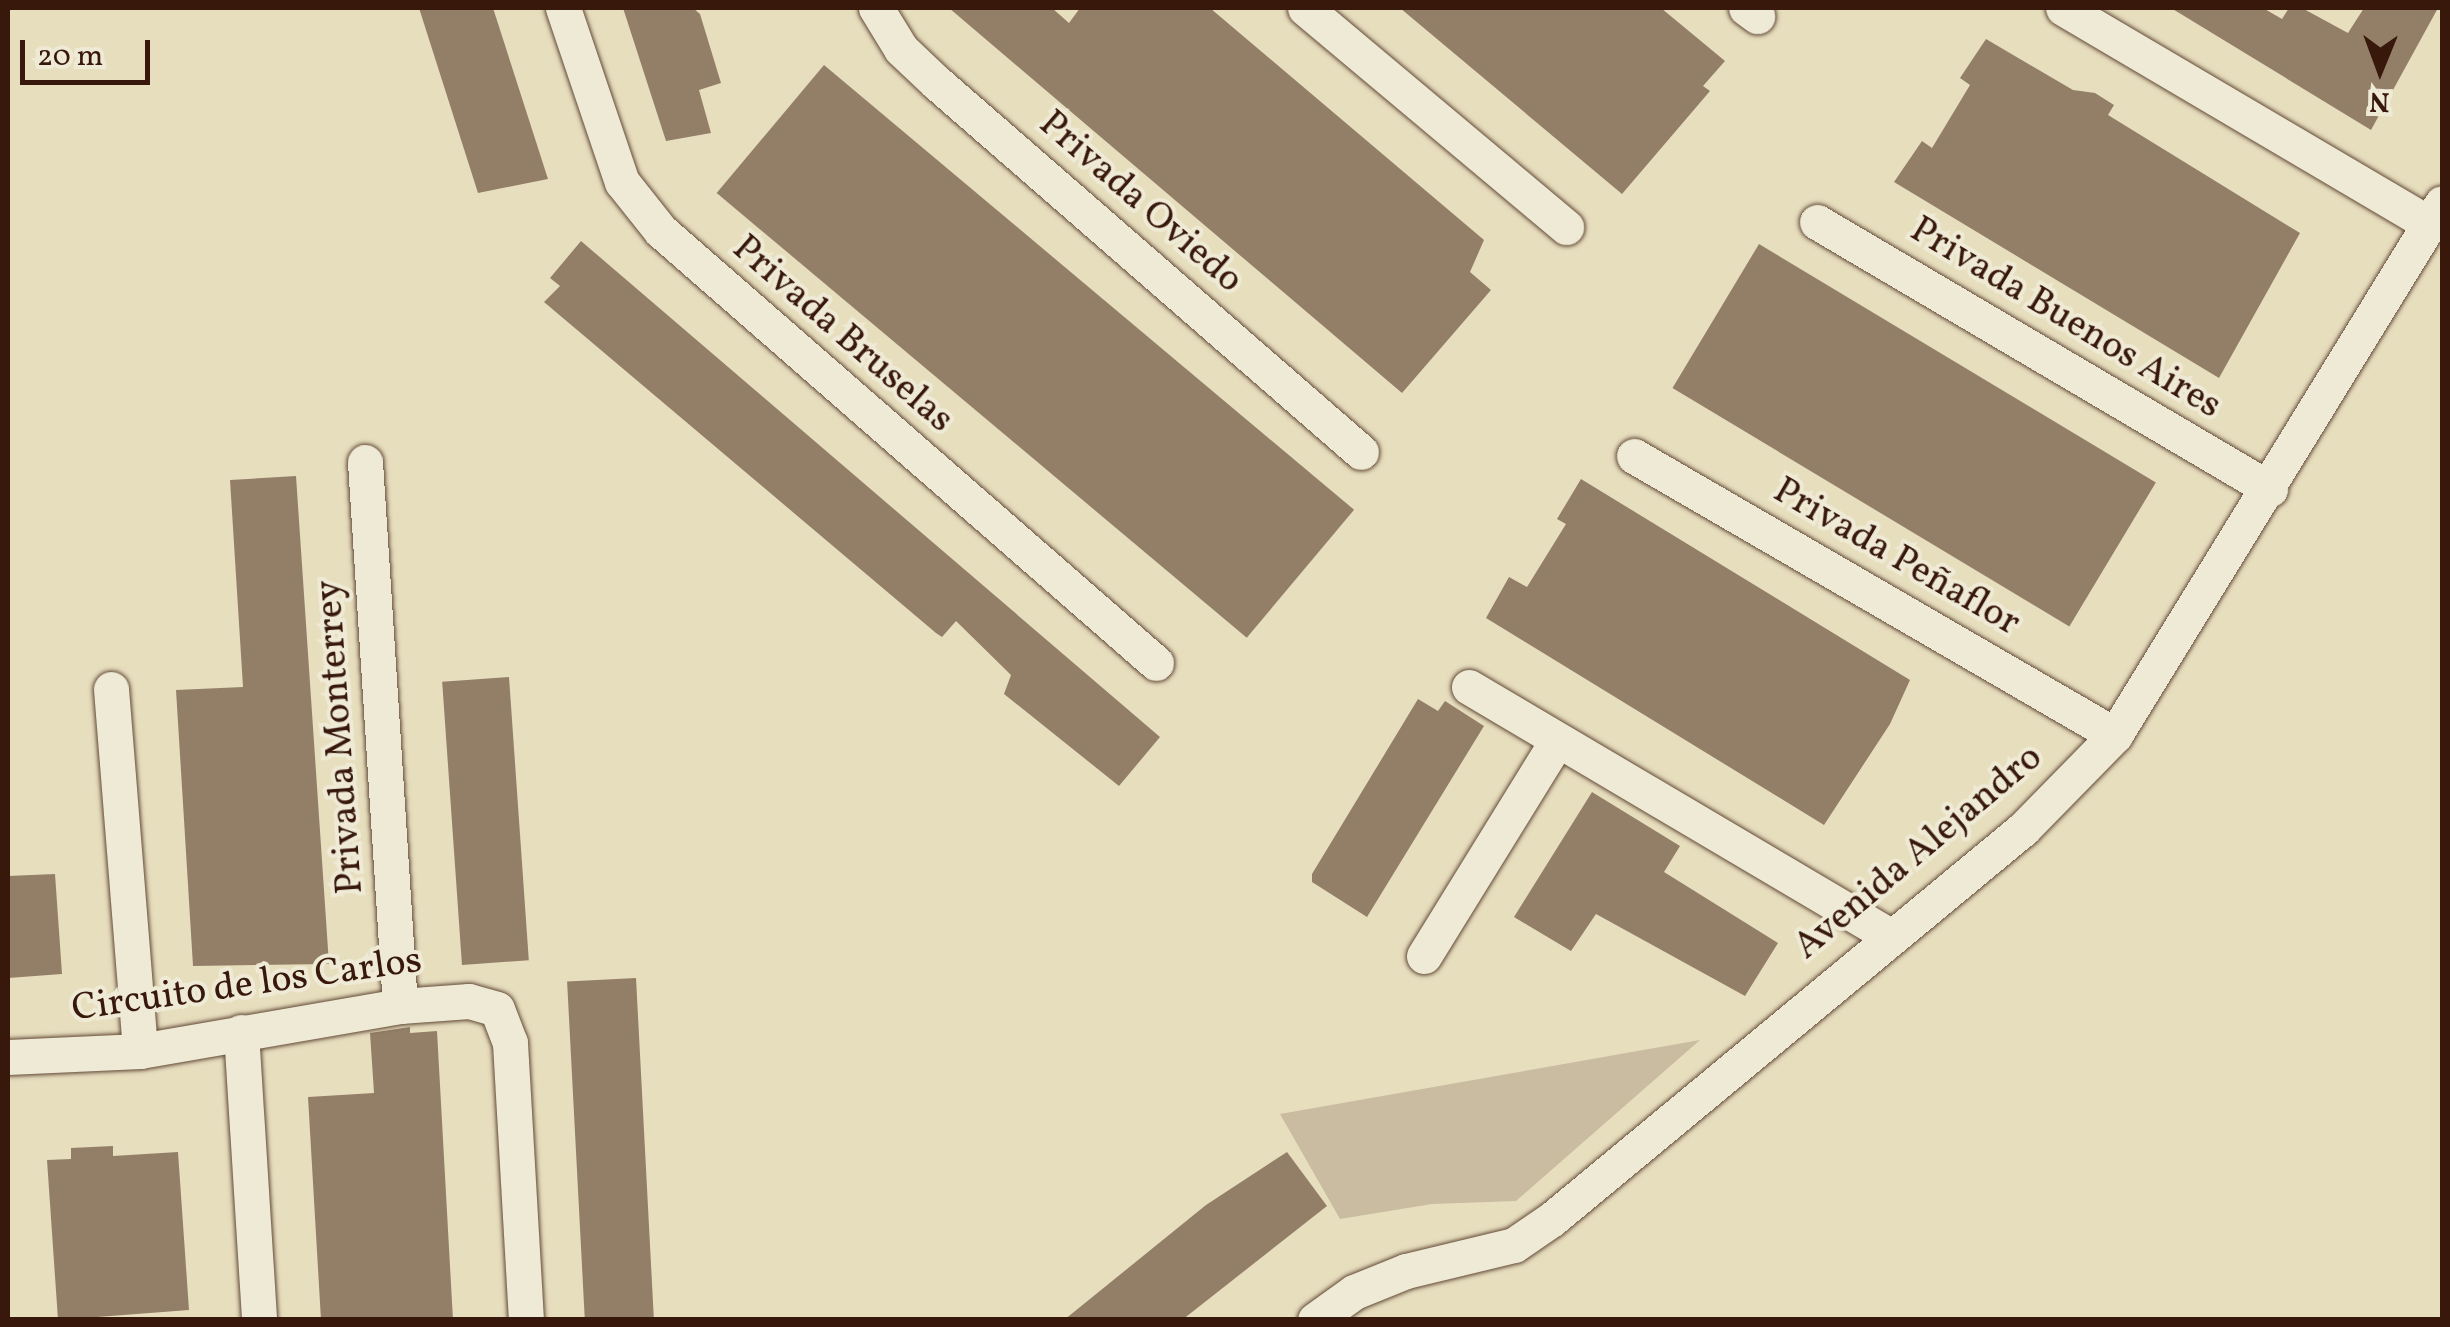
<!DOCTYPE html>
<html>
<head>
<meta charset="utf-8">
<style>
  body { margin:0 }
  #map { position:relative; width:2450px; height:1327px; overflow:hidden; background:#e7debe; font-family:Vollkorn,serif }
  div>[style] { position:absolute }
  .green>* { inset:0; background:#c9bca0 }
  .building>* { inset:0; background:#937f68; transform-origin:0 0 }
  .roads { filter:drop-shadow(0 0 2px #634a38) drop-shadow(0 0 2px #634a38) }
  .minor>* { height:35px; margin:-17.5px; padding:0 17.5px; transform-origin:17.5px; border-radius:17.5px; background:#efead5 }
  span { translate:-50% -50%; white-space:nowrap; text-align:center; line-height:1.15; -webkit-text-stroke:8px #efead5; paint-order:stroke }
  .street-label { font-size:38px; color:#37180b }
  .frame { position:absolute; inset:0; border:10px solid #37180b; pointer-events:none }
  .north { position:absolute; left:2330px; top:20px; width:100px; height:100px; -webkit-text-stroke:8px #efead5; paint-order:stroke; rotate:181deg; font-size:28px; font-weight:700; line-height:40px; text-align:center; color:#37180b }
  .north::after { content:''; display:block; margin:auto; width:35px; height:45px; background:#37180b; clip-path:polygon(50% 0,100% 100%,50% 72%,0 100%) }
  .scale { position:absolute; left:20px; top:40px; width:130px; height:45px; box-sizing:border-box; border:5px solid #37180b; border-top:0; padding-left:12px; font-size:30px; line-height:35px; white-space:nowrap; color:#37180b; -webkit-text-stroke:8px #efead5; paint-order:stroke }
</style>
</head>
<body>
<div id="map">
  <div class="green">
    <div style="clip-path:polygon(1700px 1040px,1516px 1201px,1432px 1204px,1340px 1219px,1280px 1114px)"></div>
  </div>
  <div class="building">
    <div style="clip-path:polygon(419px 8px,493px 8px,548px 179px,478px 193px)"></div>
    <div style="clip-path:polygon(623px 8px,693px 8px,700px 14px,721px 83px,699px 90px,711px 133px,666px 141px)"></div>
    <div style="clip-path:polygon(949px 8px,1052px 8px,1069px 23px,1080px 8px,1210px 8px,1484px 240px,1470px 272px,1491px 290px,1402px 393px)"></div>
    <div style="clip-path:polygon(1400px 8px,1661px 8px,1725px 61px,1703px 86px,1710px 91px,1622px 194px)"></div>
    <div style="clip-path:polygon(2171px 8px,2263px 8px,2282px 19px,2289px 8px,2302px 8px,2348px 33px,2364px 8px,2438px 8px,2371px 130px)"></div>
    <div style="clip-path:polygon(1986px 39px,2073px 90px,2095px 93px,2114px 105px,2108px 115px,2300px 233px,2219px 378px,1894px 182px,1922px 141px,1932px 148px,1970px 85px,1960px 78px)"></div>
    <div style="left:824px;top:65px;width:692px;height:167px;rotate:40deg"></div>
    <div style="clip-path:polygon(581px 241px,1160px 737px,1119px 786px,1004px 694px,1011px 675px,956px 621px,942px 637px,936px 633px,544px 302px,560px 286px,550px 278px)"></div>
    <div style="left:1759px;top:244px;width:463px;height:168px;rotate:31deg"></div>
    <div style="clip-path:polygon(296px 476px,329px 964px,193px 966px,176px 690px,243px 687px,230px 480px)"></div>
    <div style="clip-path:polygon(1581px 479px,1910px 680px,1890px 724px,1824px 825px,1486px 618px,1509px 577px,1527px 587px,1566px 524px,1557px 519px)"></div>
    <div style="left:509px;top:677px;width:284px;height:67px;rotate:86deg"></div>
    <div style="clip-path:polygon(1418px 699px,1438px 711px,1445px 701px,1484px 726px,1367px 917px,1312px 882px,1312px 874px)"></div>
    <div style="clip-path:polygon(1592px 792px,1680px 846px,1664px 872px,1778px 943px,1745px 996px,1596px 914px,1571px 951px,1514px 917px)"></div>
    <div style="clip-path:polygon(55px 874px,62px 974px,8px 978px,8px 876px)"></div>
    <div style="left:636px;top:978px;width:343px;height:69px;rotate:87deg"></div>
    <div style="clip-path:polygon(410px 1027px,410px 1033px,437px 1031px,453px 1320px,321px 1320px,308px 1097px,374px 1093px,370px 1033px)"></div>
    <div style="clip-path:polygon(113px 1146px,113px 1156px,178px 1152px,189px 1310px,58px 1320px,47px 1160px,71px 1159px,71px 1148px)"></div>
    <div style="clip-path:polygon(1287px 1152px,1327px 1206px,1182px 1320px,1064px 1320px,1206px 1205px)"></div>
  </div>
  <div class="roads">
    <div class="minor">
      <div style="left:563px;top:8px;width:184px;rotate:71.3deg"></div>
      <div style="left:622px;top:182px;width:63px;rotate:51.5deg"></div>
      <div style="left:661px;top:231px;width:657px;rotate:41.11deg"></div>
      <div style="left:876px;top:8px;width:48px;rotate:58.6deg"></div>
      <div style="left:901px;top:49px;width:50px;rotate:43.4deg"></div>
      <div style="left:937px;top:83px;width:562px;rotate:41.03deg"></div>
      <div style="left:1305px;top:8px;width:341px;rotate:40deg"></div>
      <div style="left:1746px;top:8px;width:14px;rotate:36deg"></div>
      <div style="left:2063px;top:8px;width:425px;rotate:30.5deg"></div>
      <div style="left:1817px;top:222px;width:526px;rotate:30.52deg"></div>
      <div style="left:1634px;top:456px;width:556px;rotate:30.12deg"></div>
      <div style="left:365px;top:462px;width:545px;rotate:86.32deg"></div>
      <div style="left:1469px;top:687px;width:487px;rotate:30.6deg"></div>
      <div style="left:111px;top:689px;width:363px;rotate:85.4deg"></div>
      <div style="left:1424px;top:956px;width:253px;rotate:-58.3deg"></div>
      <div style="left:241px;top:1032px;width:289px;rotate:86.4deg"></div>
      <div style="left:8px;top:1057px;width:132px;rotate:-2.6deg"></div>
      <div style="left:140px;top:1051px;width:264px;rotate:-9.8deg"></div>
      <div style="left:400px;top:1006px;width:69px;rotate:-4.1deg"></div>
      <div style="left:469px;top:1001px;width:29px;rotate:16deg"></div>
      <div style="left:497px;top:1009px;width:36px;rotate:69deg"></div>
      <div style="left:510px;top:1043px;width:277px;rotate:86.7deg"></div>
      <div style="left:1315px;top:1320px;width:48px;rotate:-35.7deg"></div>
      <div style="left:1354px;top:1292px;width:56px;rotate:-22deg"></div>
      <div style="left:1406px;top:1271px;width:111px;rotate:-13.5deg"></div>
      <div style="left:1514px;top:1245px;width:46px;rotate:-34.4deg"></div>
      <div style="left:1552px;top:1219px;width:612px;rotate:-39.63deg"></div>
      <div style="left:2023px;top:829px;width:132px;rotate:-45.6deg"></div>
      <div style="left:2115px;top:735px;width:624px;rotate:-58.42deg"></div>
    </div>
  </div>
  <div class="street-label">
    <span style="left:1140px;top:203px;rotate:41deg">Privada Oviedo</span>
    <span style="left:2065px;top:319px;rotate:31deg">Privada Buenos Aires</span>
    <span style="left:842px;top:335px;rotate:41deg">Privada Bruselas</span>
    <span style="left:1896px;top:558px;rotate:30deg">Privada Peñaflor</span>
    <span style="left:341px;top:737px;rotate:-94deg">Privada Monterrey</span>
    <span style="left:1919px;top:853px;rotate:-40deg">Avenida Alejandro</span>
    <span style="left:247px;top:986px;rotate:-8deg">Circuito de los Carlos</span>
  </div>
  <div class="frame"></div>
  <div class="north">N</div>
  <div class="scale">20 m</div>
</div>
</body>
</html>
